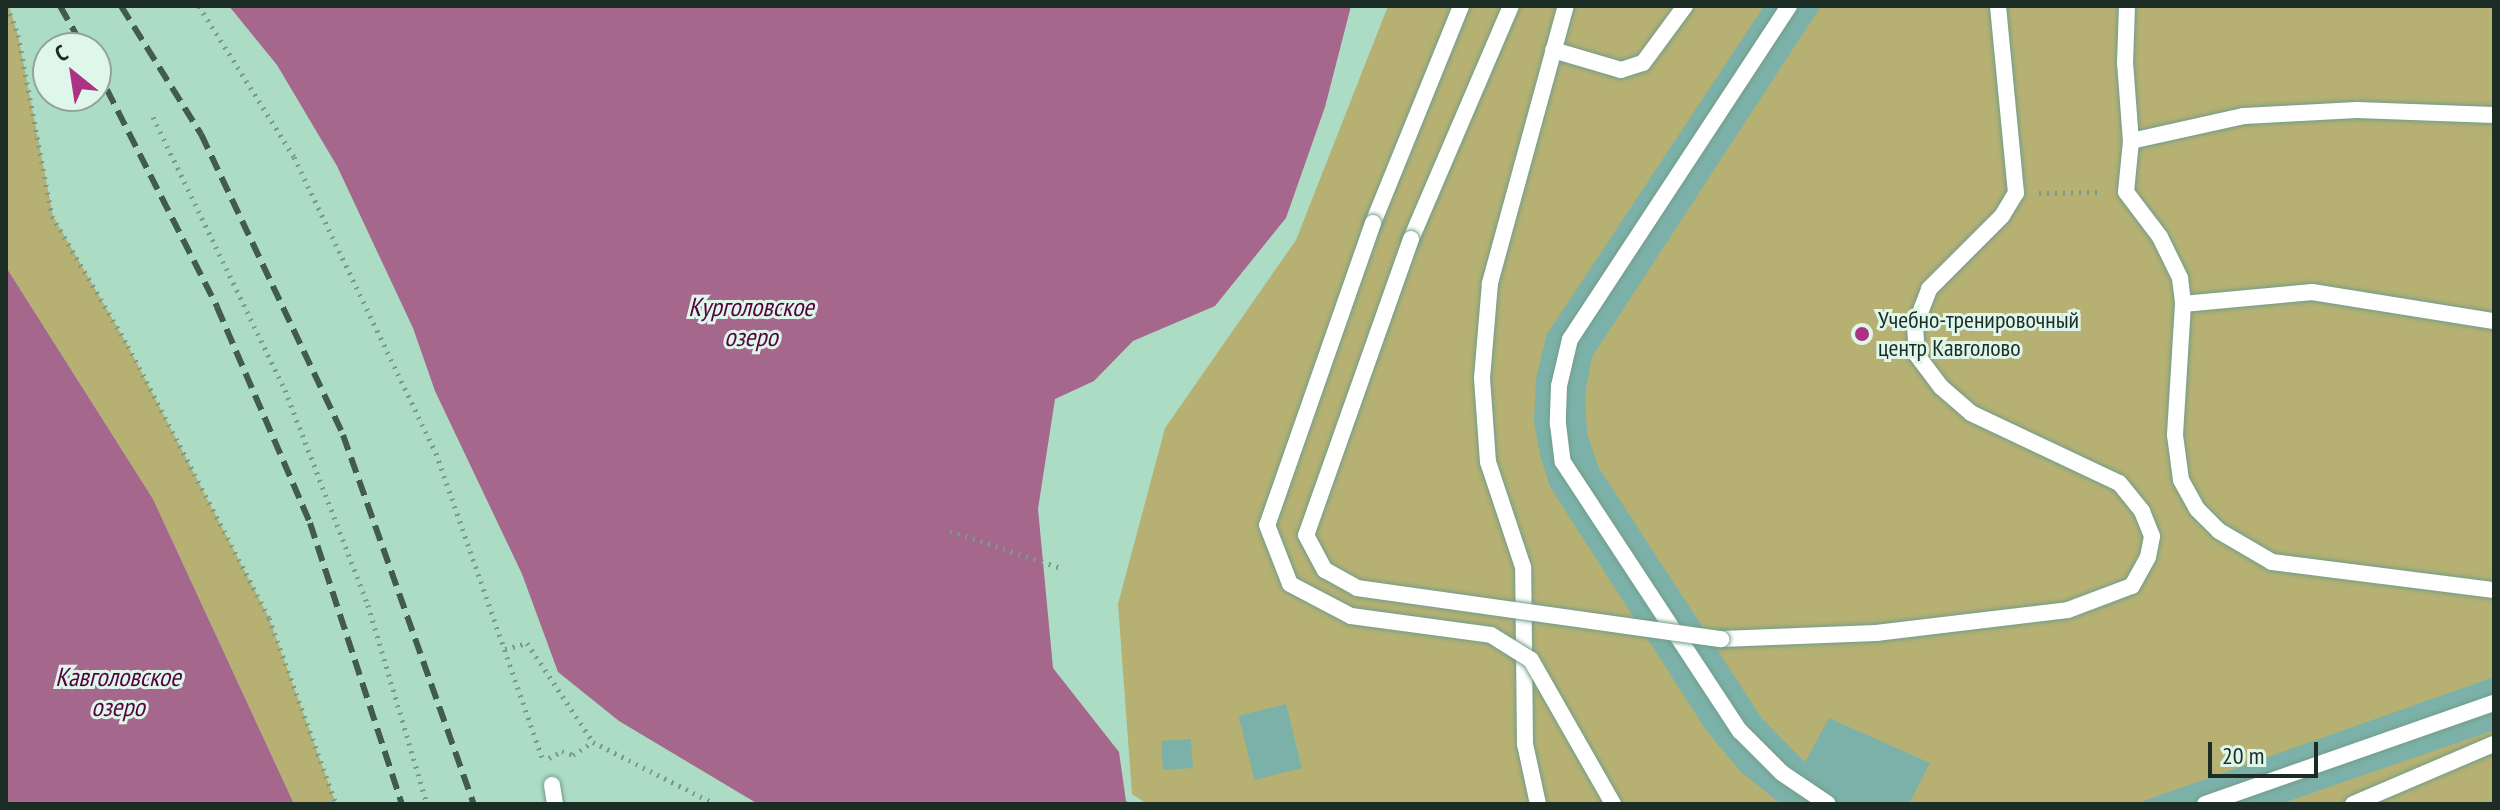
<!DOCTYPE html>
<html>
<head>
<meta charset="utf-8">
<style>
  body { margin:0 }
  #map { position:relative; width:2500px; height:810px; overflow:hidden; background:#addcc5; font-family:"PT Sans Narrow",sans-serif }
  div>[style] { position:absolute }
  .green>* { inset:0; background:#b6b173 }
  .water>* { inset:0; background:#a6678c }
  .building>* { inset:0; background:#7cb1a9; transform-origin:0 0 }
  .path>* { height:5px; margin-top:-2.5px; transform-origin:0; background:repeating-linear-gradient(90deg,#779c8a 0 2px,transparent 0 8px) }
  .roads { filter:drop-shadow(0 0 2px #719d89) drop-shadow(0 0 2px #719d89) }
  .lane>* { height:16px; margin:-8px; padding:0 8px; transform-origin:8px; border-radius:8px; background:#fff }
  .rail>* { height:6px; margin-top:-3px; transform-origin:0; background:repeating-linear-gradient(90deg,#415b4f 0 16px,transparent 0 24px) }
  .bridges { filter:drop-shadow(0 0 2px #719d89) drop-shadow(0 0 2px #719d89) }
  .lane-bridge>* { height:16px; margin:-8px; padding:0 8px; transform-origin:8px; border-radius:8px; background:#fff }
  .dots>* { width:22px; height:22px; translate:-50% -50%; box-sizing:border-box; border:4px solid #dff6eb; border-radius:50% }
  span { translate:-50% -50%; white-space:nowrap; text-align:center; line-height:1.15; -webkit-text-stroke:6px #dff6eb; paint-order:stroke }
  .poi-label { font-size:24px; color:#1a2c24 }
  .left { translate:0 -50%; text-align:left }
  .water-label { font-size:26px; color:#55033d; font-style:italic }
  .frame { position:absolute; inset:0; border:8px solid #1a2c24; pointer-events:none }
  .north { position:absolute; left:32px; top:32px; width:80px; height:80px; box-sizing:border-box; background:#dff6eb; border:2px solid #90a59b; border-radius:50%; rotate:330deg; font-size:22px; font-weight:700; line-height:32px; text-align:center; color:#1a2c24 }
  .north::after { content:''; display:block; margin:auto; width:28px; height:36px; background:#ae3284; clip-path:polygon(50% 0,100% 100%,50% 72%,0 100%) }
  .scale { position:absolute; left:2208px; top:742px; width:110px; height:36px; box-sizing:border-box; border:4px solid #1a2c24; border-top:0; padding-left:10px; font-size:24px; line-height:28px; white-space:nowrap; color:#1a2c24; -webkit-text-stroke:6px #dff6eb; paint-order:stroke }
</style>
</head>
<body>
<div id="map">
  <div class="green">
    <div style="clip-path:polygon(6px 6px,9px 6px,18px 35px,53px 216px,128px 346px,269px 618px,336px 804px,294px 804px,153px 499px,6px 267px)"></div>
    <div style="clip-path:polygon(1388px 6px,2494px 6px,2494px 804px,1147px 804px,1132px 794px,1118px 604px,1165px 428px,1296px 240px)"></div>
  </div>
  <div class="water">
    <div style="clip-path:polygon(229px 6px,1351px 6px,1325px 107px,1286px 218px,1215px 306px,1133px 341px,1094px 381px,1055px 399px,1038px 509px,1053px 668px,1119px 752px,1126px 801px,1131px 804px,758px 804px,619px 721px,558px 672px,522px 574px,435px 391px,413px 328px,337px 166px,277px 65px)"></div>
    <div style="clip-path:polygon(6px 267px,153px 499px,294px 804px,6px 804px)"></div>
  </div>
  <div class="building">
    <div style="clip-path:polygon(1764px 6px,1821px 6px,1592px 357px,1585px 394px,1587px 434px,1599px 468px,1761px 717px,1805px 762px,1829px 718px,1930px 763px,1909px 804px,1781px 804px,1740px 771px,1706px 730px,1550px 487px,1540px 455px,1534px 422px,1536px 378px,1547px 334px)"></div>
    <div style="clip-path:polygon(2494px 677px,2494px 730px,2280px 804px,2135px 804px)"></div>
    <div style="left:1286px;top:704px;width:66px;height:49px;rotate:76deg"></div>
    <div style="left:1191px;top:739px;width:29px;height:30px;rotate:86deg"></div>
  </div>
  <div class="path">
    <div style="left:7px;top:6px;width:31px;rotate:69deg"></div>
    <div style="left:18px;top:35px;width:184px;rotate:79.4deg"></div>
    <div style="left:52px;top:216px;width:151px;rotate:59.7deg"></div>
    <div style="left:128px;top:346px;width:306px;rotate:62.6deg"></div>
    <div style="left:269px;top:618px;width:198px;rotate:70.2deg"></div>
    <div style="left:199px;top:6px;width:178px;rotate:57.8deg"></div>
    <div style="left:294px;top:157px;width:328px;rotate:64.4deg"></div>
    <div style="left:436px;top:453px;width:328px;rotate:70.8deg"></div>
    <div style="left:153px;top:117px;width:303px;rotate:64.2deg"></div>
    <div style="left:285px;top:390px;width:230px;rotate:68.9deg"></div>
    <div style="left:368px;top:605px;width:208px;rotate:73.5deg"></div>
    <div style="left:2039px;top:193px;width:62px;rotate:-0.9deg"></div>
    <div style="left:950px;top:531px;width:117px;rotate:18.4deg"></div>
    <div style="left:505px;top:649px;width:23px;rotate:-15deg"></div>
    <div style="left:527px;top:643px;width:119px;rotate:56.3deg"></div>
    <div style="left:593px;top:742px;width:137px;rotate:26.9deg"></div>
    <div style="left:549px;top:758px;width:15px;rotate:-28deg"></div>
    <div style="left:562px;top:751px;width:12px;rotate:20deg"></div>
    <div style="left:573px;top:755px;width:24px;rotate:-33deg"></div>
  </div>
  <div class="roads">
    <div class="lane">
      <div style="left:1789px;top:6px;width:399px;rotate:123.3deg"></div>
      <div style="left:1570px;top:339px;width:48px;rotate:103.2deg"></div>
      <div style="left:1559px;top:386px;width:38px;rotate:92deg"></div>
      <div style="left:1558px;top:424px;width:38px;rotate:83deg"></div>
      <div style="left:1563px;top:462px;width:322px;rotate:56.7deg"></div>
      <div style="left:1740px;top:731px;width:59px;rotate:45deg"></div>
      <div style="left:1782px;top:773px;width:55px;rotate:34deg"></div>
      <div style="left:2127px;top:6px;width:56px;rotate:92deg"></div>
      <div style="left:2125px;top:62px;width:79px;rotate:85.7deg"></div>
      <div style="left:2131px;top:141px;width:51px;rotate:95.6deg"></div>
      <div style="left:2126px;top:192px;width:56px;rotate:52.9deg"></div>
      <div style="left:2160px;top:237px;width:46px;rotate:64deg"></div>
      <div style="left:2180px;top:278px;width:26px;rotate:83deg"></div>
      <div style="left:2183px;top:304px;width:131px;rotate:93.5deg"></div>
      <div style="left:2175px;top:435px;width:45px;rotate:82.4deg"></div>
      <div style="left:2181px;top:480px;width:33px;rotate:61deg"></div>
      <div style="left:2197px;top:509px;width:31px;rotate:45deg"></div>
      <div style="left:2219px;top:531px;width:61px;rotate:30.3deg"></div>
      <div style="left:2272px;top:562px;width:224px;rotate:7.2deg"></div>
      <div style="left:1553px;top:50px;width:71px;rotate:16.4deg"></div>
      <div style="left:1621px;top:70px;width:23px;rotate:-18deg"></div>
      <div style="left:1643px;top:63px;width:71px;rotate:-53.6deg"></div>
      <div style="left:2131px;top:141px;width:116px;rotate:-12.5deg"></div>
      <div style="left:2244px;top:116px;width:113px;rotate:-3deg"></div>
      <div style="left:2357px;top:110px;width:137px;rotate:2.1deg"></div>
      <div style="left:1373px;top:223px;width:234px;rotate:-67.9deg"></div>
      <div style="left:1411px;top:239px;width:254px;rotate:-66.8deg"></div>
      <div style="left:2183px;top:304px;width:130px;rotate:-5.3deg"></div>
      <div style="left:2312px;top:292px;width:184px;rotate:9.1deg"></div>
      <div style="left:1721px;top:639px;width:155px;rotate:-2.2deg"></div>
      <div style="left:1876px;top:633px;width:193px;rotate:-6.8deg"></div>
      <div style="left:2068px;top:610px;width:68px;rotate:-20.6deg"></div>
      <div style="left:2132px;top:586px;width:33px;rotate:-61deg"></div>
      <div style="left:2148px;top:557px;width:21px;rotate:-79deg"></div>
      <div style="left:2152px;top:536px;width:27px;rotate:-112deg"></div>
      <div style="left:2142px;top:511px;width:36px;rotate:-129deg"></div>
      <div style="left:2119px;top:483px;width:164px;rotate:-154.7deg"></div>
      <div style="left:1971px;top:413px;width:40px;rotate:-139deg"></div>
      <div style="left:1941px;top:387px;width:40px;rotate:-127deg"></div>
      <div style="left:1917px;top:355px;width:29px;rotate:-94deg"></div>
      <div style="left:1915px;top:326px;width:40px;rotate:-69deg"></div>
      <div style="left:1929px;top:289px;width:103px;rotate:-45deg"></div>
      <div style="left:2002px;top:216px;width:27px;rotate:-59deg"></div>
      <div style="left:2016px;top:193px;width:188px;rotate:-95.5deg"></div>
      <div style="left:552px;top:785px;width:19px;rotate:81deg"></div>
      <div style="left:1538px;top:804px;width:61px;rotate:-102.2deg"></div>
      <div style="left:1525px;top:744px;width:177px;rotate:-90.6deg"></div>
      <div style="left:1523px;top:567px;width:111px;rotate:-108.4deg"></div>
      <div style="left:1488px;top:462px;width:84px;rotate:-94.1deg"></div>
      <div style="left:1482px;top:378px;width:95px;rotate:-85.2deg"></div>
      <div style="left:1490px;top:283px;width:287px;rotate:-74.7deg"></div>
      <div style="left:2205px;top:804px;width:306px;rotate:-19.3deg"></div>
      <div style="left:2353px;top:804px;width:153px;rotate:-23.1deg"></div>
    </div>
  </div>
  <div class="rail">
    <div style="left:60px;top:6px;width:48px;rotate:60.3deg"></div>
    <div style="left:121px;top:6px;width:151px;rotate:58deg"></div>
    <div style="left:201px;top:134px;width:333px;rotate:64.7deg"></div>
    <div style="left:343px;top:435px;width:392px;rotate:70.5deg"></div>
    <div style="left:96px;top:68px;width:268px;rotate:63.1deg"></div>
    <div style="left:217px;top:307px;width:235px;rotate:66.7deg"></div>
    <div style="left:310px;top:523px;width:296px;rotate:71.9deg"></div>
  </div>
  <div class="bridges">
    <div class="lane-bridge">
      <div style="left:1373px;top:223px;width:320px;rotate:109.3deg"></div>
      <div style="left:1267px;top:525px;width:63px;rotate:68.7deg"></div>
      <div style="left:1290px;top:584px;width:69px;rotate:27.7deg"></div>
      <div style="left:1351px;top:616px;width:141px;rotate:7.7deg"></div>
      <div style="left:1491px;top:635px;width:47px;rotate:32deg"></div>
      <div style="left:1531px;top:660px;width:166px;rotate:60.3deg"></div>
      <div style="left:1411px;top:239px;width:314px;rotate:109.5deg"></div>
      <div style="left:1306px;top:535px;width:40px;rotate:62deg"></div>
      <div style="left:1325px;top:570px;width:37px;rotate:29deg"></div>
      <div style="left:1357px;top:588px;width:368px;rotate:8deg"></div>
    </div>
  </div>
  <div class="dots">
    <div style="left:1862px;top:334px;background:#ae3284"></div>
  </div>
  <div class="poi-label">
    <span class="left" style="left:1878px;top:334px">Учебно-тренировочный<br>центр Кавголово</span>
  </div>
  <div class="water-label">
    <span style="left:751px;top:322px">Курголовское<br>озеро</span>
    <span style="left:118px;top:692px">Кавголовское<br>озеро</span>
  </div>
  <div class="frame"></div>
  <div class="north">С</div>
  <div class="scale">20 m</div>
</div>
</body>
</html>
